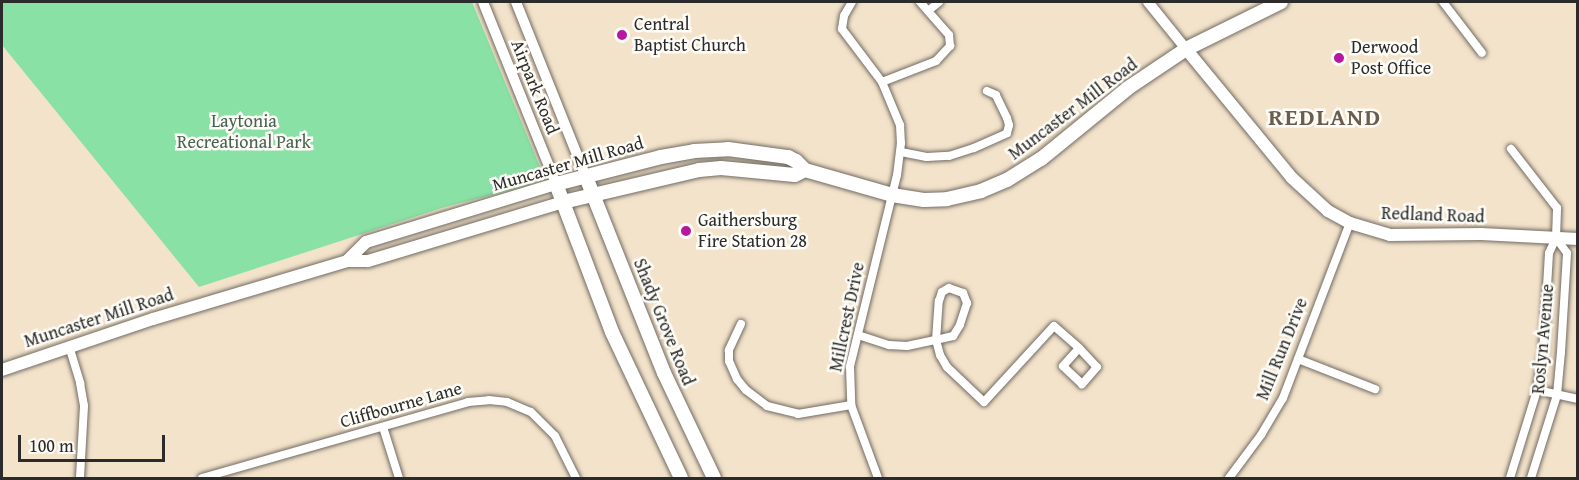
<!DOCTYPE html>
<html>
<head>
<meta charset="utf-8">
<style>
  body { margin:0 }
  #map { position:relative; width:1579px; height:480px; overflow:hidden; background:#f4e3cb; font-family:"Gentium Book Plus",serif }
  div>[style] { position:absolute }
  .green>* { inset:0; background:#8ae1a5 }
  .roads { filter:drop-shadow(0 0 2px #716b63) drop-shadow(0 0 2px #716b63) }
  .minor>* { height:8px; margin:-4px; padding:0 4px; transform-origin:4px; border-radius:4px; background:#fff }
  .tertiary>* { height:10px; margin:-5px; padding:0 5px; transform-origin:5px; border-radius:5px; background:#fff }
  .secondary>* { height:12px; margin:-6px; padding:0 6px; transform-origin:6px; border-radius:6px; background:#fff }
  .primary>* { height:14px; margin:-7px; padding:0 7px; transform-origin:7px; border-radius:7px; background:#fff }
  .dots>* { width:16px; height:16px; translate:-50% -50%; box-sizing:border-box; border:3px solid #fdfcf7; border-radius:50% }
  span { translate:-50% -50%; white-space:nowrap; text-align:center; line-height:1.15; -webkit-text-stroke:5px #fdfcf7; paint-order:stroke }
  .poi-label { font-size:18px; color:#2b2b2b }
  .left { translate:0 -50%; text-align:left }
  .street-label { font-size:18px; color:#2b2b2b }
  .park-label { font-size:18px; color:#486250 }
  .district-label { font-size:24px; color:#6b5d4e; font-weight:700; letter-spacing:1.5px }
  .frame { position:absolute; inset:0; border:3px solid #2b2b2b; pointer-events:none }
  .scale { position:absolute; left:18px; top:435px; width:147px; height:27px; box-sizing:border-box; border:3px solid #2b2b2b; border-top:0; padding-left:8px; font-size:18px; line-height:21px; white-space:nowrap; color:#2b2b2b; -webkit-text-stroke:4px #fdfcf7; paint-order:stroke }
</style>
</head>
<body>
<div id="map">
  <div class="green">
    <div style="clip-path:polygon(2px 2px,472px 2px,540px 167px,530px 185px,445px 207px,199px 287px,2px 45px)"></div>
  </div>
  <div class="roads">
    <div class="minor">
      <div style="left:852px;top:2px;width:16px;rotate:120deg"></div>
      <div style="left:844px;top:16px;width:13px;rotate:99deg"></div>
      <div style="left:842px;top:29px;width:66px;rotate:53deg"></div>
      <div style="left:882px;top:82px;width:47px;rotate:67.3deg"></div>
      <div style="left:900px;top:125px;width:18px;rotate:87deg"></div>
      <div style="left:901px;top:143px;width:32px;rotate:97deg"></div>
      <div style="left:897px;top:175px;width:198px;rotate:103.8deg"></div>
      <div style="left:850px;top:367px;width:38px;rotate:88deg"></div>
      <div style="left:851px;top:405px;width:78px;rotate:69.7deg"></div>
      <div style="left:1443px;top:2px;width:64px;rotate:52.6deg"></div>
      <div style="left:928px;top:11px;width:14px;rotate:-39deg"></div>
      <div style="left:882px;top:82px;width:58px;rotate:-21.3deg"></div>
      <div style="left:936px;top:61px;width:21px;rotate:-47deg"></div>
      <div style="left:950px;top:46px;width:11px;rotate:-95deg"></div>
      <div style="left:949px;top:35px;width:44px;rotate:-131.3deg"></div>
      <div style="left:901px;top:152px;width:26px;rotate:11deg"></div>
      <div style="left:927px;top:157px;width:22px;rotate:-3deg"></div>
      <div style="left:949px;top:156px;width:26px;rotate:-18deg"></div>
      <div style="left:974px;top:148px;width:36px;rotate:-24deg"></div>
      <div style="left:1007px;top:133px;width:8px;rotate:-76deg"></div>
      <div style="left:1009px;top:125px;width:7px;rotate:-106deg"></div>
      <div style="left:1007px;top:118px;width:25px;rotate:-116deg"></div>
      <div style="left:996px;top:95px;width:10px;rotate:-156deg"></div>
      <div style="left:949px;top:288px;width:15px;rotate:20deg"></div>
      <div style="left:963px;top:293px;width:11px;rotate:68deg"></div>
      <div style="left:967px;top:303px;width:23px;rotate:108deg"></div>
      <div style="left:960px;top:325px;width:13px;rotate:122deg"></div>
      <div style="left:953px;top:336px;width:17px;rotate:167deg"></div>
      <div style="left:936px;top:340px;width:39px;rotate:-86deg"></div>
      <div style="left:939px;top:301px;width:9px;rotate:-72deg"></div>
      <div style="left:942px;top:292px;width:8px;rotate:-30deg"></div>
      <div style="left:741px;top:324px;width:29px;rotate:115deg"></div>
      <div style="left:729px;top:350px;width:11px;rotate:90deg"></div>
      <div style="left:729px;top:361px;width:20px;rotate:66deg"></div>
      <div style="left:737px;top:379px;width:14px;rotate:51deg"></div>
      <div style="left:746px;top:390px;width:26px;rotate:37deg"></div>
      <div style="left:767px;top:406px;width:32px;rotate:14deg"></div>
      <div style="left:798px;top:414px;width:54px;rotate:-9.6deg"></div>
      <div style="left:858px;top:335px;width:33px;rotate:18deg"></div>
      <div style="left:889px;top:345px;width:18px;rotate:3deg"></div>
      <div style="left:907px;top:346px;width:30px;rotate:-12deg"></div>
      <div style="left:936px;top:340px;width:16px;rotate:75deg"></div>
      <div style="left:940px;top:355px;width:14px;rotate:60deg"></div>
      <div style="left:947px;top:367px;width:51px;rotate:43.4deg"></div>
      <div style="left:984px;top:402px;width:103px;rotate:-47.4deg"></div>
      <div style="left:1054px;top:326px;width:33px;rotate:41deg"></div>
      <div style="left:1079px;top:348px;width:26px;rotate:47deg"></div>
      <div style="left:1097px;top:367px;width:23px;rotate:131deg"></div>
      <div style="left:1082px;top:384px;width:26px;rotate:-137deg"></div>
      <div style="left:1063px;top:366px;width:24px;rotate:-48deg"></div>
      <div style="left:69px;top:346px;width:39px;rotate:73deg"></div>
      <div style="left:80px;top:383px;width:23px;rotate:80deg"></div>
      <div style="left:84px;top:406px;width:72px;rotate:93.2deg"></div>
      <div style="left:1298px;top:359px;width:83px;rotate:21.3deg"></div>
      <div style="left:1537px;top:390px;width:42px;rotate:12.4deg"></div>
      <div style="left:383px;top:427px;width:53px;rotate:72.6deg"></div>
      <div style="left:202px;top:478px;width:277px;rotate:-15.9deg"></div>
      <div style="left:468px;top:402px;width:21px;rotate:-5deg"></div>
      <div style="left:489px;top:400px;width:18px;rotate:6deg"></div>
      <div style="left:507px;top:402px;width:26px;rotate:23deg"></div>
      <div style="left:531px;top:412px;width:34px;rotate:45deg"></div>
      <div style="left:555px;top:436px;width:47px;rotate:63.4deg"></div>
      <div style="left:1229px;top:478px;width:54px;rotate:-53.3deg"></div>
      <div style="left:1261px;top:435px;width:43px;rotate:-59.3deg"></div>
      <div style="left:1283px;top:398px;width:187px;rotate:-69.1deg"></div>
      <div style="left:1510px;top:478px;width:92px;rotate:-72.9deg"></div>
      <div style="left:1537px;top:390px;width:36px;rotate:-81deg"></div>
      <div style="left:1543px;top:354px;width:101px;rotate:-86.6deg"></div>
      <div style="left:1549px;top:253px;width:17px;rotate:-65deg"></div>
      <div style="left:1556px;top:238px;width:30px;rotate:-88deg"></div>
      <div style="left:1557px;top:208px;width:75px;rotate:-127.9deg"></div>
      <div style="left:1531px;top:478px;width:87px;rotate:-72.6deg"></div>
      <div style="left:1557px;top:395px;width:43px;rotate:-84.7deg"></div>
      <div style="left:1561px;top:352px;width:99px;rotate:-86.5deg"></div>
      <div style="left:1567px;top:253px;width:19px;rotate:-126deg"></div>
    </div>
    <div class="tertiary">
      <div style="left:483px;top:2px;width:196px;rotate:68.1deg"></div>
      <div style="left:516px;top:2px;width:188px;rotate:68.2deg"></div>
      <div style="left:1148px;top:2px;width:60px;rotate:51deg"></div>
    </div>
    <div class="secondary">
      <div style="left:1186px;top:49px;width:167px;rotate:50.6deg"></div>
      <div style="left:1292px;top:178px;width:49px;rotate:42.5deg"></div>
      <div style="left:1328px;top:211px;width:25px;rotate:29deg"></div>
      <div style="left:1350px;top:223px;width:42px;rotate:16.7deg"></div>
      <div style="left:1390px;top:235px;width:91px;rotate:-0.6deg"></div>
      <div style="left:1481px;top:234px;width:97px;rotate:3deg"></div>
      <div style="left:347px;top:261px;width:27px;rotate:-45deg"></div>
      <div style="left:366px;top:242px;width:199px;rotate:-17deg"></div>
      <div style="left:2px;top:370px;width:159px;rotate:-18.7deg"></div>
      <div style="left:153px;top:319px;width:202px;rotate:-16.6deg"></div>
      <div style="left:347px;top:261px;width:21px"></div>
      <div style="left:368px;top:261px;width:204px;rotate:-16.8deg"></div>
    </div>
    <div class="primary">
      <div style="left:586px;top:177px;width:211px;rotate:68.3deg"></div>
      <div style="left:664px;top:373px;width:116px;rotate:64.5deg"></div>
      <div style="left:563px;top:202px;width:140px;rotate:-13.2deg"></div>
      <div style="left:699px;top:170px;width:22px;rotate:-5deg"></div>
      <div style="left:721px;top:168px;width:74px;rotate:5.4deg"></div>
      <div style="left:795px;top:175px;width:11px;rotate:-27deg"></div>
      <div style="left:681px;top:478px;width:161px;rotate:-115.3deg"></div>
      <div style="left:612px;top:332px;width:158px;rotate:-110.7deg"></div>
      <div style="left:556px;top:184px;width:108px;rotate:-14.4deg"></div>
      <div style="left:661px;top:157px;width:34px;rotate:-10deg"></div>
      <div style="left:694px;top:151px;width:34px;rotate:-3deg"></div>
      <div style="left:728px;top:149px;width:61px;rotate:7.6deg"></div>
      <div style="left:788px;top:157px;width:9px;rotate:27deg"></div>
      <div style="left:796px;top:161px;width:13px;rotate:45deg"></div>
      <div style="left:805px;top:170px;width:91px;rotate:16deg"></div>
      <div style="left:892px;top:195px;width:32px;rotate:9deg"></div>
      <div style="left:924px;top:200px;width:23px;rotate:-2deg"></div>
      <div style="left:947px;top:199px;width:35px;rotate:-13deg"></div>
      <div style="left:981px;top:191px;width:28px;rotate:-23deg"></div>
      <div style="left:1007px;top:180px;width:40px;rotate:-32deg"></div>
      <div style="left:1041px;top:159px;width:112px;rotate:-39.2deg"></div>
      <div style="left:1128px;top:88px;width:70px;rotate:-33.9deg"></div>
      <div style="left:1186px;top:49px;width:106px;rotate:-26.3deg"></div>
    </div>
  </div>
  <div class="dots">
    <div style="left:622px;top:35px;background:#b5179e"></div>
    <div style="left:1339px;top:58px;background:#b5179e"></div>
    <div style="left:686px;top:231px;background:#b5179e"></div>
  </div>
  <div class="poi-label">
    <span class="left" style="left:634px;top:35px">Central<br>Baptist Church</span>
    <span class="left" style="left:1351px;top:58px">Derwood<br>Post Office</span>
    <span class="left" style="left:698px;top:231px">Gaithersburg<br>Fire Station 28</span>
  </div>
  <div class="street-label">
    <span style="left:535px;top:87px;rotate:68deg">Airpark Road</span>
    <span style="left:1073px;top:109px;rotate:-37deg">Muncaster Mill Road</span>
    <span style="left:568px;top:164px;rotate:-16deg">Muncaster Mill Road</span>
    <span style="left:1433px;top:215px;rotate:2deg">Redland Road</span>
    <span style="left:847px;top:317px;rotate:-78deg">Millcrest Drive</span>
    <span style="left:99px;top:318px;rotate:-18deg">Muncaster Mill Road</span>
    <span style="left:664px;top:322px;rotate:68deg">Shady Grove Road</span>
    <span style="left:1543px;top:339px;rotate:-85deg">Roslyn Avenue</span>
    <span style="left:1282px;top:349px;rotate:-68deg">Mill Run Drive</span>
    <span style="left:401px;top:405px;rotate:-16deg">Cliffbourne Lane</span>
  </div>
  <div class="park-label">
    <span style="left:244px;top:132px">Laytonia<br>Recreational Park</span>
  </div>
  <div class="district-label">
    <span style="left:1325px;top:117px">REDLAND</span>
  </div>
  <div class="frame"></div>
  <div class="scale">100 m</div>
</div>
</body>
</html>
